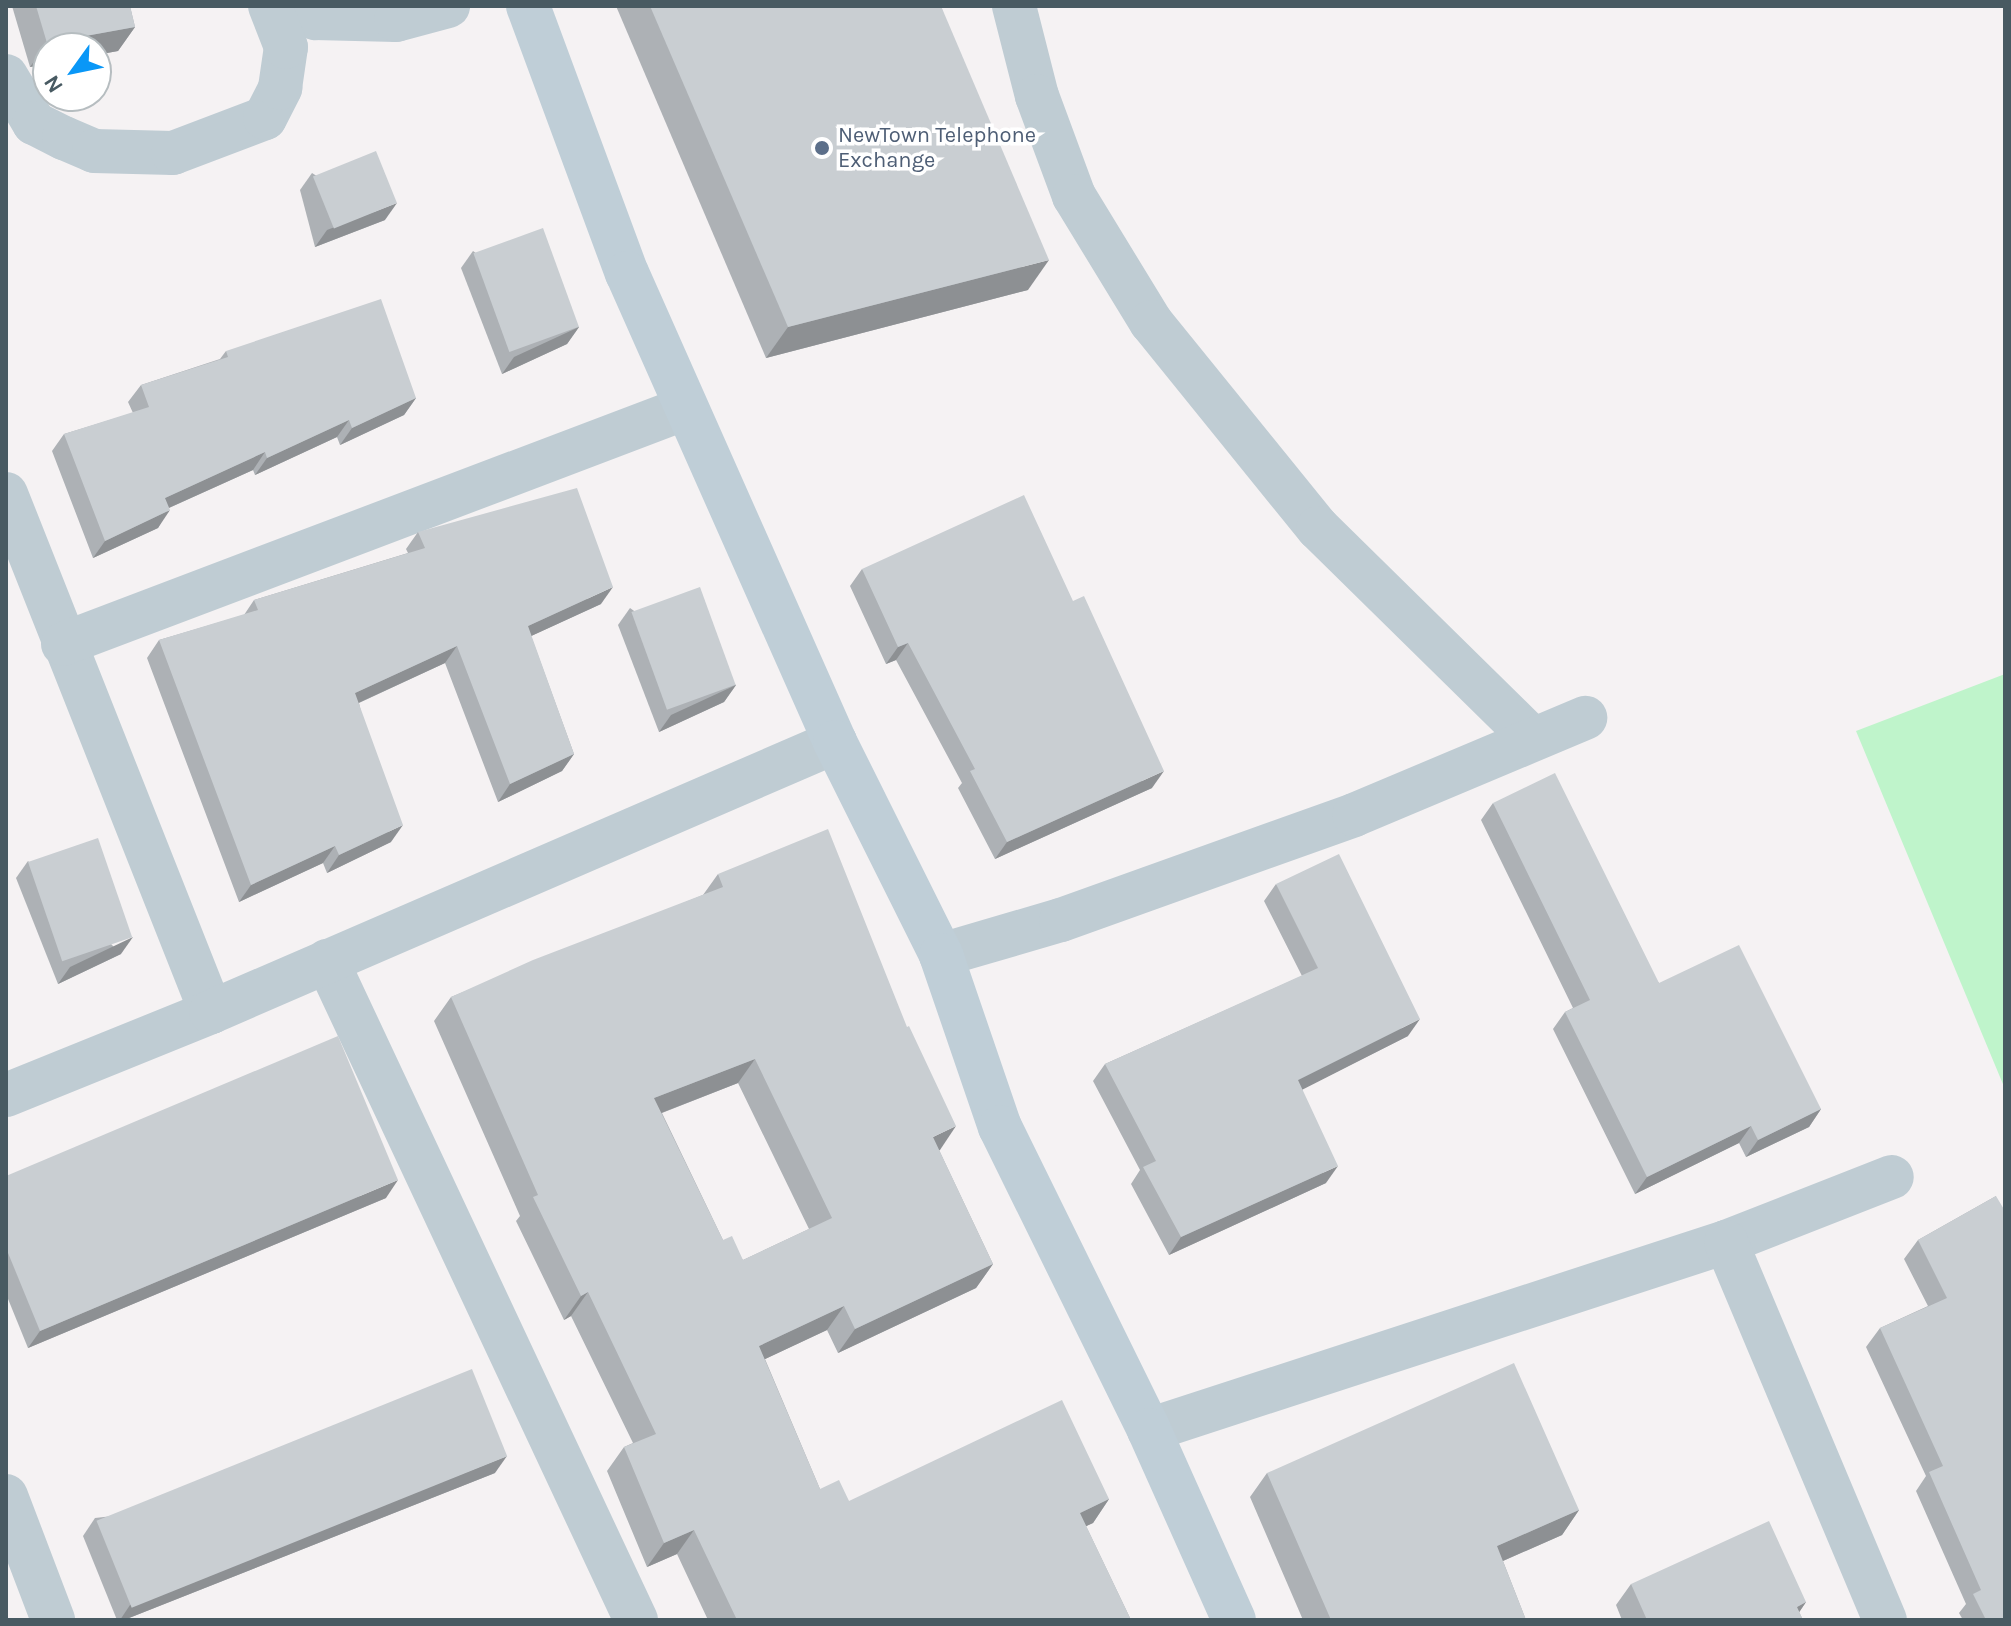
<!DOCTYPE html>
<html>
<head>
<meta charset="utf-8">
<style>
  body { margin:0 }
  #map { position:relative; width:2011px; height:1626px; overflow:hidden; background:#f5f2f3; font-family:Karla,sans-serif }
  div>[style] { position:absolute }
  .green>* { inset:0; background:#bff4cb }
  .street>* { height:44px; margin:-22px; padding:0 22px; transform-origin:22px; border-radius:22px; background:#bfccd3 }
  .secondary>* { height:44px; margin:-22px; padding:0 22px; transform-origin:22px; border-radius:22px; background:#bfced7 }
  .wall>* { inset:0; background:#adb1b5 }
  .shaded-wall>* { inset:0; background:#8d9093 }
  .building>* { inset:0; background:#c9ced2; transform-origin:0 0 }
  .dots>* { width:22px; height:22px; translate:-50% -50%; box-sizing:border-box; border:4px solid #fff; border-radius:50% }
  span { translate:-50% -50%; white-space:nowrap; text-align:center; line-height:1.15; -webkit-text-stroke:7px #fff; paint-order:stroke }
  .service-label { font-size:22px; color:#4e5e75 }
  .left { translate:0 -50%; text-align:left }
  .frame { position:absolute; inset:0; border:8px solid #485a62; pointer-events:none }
  .north { position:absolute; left:32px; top:32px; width:80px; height:80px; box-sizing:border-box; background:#fff; border:2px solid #b6bdc0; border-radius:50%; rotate:237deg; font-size:22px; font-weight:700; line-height:32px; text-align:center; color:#485a62 }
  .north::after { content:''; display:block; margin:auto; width:28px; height:36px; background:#0997f7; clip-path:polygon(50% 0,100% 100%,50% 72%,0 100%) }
</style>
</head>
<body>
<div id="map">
  <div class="green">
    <div style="clip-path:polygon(2005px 674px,2005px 1089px,1856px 731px)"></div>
  </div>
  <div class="street">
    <div style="left:305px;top:6px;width:16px;rotate:50deg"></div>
    <div style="left:315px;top:18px;width:81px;rotate:1.4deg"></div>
    <div style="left:396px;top:20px;width:54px;rotate:-15.1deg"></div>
    <div style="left:1014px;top:6px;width:93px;rotate:75.7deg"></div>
    <div style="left:1037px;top:96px;width:107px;rotate:69.7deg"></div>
    <div style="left:1074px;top:196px;width:148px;rotate:58.6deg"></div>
    <div style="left:1151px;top:322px;width:265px;rotate:51deg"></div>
    <div style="left:1318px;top:528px;width:301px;rotate:44.5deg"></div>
    <div style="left:6px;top:76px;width:55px;rotate:59.2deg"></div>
    <div style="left:34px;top:123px;width:34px;rotate:27deg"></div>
    <div style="left:64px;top:138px;width:33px;rotate:23deg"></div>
    <div style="left:94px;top:151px;width:79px;rotate:1.5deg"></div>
    <div style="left:173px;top:153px;width:98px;rotate:-20.8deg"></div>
    <div style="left:265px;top:118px;width:34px;rotate:-63deg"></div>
    <div style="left:280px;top:88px;width:41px;rotate:-81.7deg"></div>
    <div style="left:286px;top:47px;width:44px;rotate:-111.3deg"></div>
    <div style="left:6px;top:494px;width:557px;rotate:68.41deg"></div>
    <div style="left:63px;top:644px;width:666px;rotate:-20.75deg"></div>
    <div style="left:941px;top:955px;width:125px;rotate:-16.3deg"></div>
    <div style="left:1061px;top:920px;width:311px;rotate:-19.7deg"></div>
    <div style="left:1354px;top:815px;width:251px;rotate:-22.8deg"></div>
    <div style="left:327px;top:961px;width:728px;rotate:64.88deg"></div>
    <div style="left:6px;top:1095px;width:221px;rotate:-22deg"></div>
    <div style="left:211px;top:1012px;width:680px;rotate:-23.4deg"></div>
    <div style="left:1726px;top:1242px;width:178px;rotate:-21.4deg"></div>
    <div style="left:1149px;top:1430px;width:607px;rotate:-18.05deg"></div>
    <div style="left:1726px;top:1242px;width:410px;rotate:67.2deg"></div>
    <div style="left:6px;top:1496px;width:133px;rotate:69.2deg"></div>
  </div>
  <div class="secondary">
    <div style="left:528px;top:6px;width:285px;rotate:69.7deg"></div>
    <div style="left:627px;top:273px;width:513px;rotate:66.08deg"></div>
    <div style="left:835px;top:742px;width:238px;rotate:63.5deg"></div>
    <div style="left:941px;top:955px;width:182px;rotate:71.1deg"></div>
    <div style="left:1000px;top:1127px;width:338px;rotate:63.8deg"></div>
    <div style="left:1149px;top:1430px;width:208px;rotate:65.9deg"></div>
  </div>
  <div class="wall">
    <div style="clip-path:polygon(12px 6px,130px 6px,135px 27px,118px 51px,30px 67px)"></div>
    <div style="clip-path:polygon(616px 6px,941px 6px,1028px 290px,766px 358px)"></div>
    <div style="clip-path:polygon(312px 173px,385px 220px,315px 247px,300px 190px)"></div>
    <div style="clip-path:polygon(473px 251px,579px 327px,567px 344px,502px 374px,461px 268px)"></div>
    <div style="clip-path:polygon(226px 351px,416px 398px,404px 415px,340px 445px,337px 437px,255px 475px,253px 470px,169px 508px,158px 528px,93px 558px,52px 451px,64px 434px,133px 413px,128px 402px,141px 385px,220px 359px)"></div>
    <div style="clip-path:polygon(418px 532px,601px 604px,531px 636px,574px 754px,562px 771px,498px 802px,445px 663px,359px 703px,391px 842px,327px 873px,323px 863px,239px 902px,147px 658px,159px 640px,244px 615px,254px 600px,408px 553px,406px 549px)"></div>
    <div style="clip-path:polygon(862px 569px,1152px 788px,995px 859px,958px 788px,962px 783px,896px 660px,886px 664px,850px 586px)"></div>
    <div style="clip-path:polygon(630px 608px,736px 685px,724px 702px,659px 732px,618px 625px)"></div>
    <div style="clip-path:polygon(1493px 803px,1659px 983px,1821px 1109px,1809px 1127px,1746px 1157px,1739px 1143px,1635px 1194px,1553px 1029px,1565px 1012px,1573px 1008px,1481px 820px)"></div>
    <div style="clip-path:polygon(28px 861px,121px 954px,58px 984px,16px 878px)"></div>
    <div style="clip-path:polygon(evenodd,718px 874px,939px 1150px,993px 1264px,976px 1288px,838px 1353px,827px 1330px,765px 1359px,820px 1489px,849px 1501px,1109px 1499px,1093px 1523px,1086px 1526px,1131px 1620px,708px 1620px,677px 1554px,647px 1567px,607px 1471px,624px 1447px,633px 1443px,571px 1316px,564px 1320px,516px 1221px,520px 1216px,434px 1021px,451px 997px,703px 895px,718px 874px,738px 1083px,809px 1229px,743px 1260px,723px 1240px,662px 1113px,738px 1083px)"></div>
    <div style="clip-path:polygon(1276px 884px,1408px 1036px,1302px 1089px,1326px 1183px,1169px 1255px,1131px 1184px,1140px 1170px,1093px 1081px,1105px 1064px,1302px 976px,1264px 901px)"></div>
    <div style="clip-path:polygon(6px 1176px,386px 1198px,28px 1348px,6px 1294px)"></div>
    <div style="clip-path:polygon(1996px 1196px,2005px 1620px,1963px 1620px,1959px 1613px,1966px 1604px,1916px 1491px,1926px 1476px,1866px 1347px,1880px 1328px,1928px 1306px,1904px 1259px,1918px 1240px)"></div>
    <div style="clip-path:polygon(495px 1473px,124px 1620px,117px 1620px,83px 1536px,95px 1518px)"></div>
    <div style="clip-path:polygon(1267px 1473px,1579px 1510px,1562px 1535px,1503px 1561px,1526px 1620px,1303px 1620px,1250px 1497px)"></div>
    <div style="clip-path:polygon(1631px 1584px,1806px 1602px,1799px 1612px,1803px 1620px,1622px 1620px,1616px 1605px)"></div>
  </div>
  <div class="shaded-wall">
    <div style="clip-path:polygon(135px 27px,118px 51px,96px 55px,96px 48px,48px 48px,48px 64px,30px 67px,47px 43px)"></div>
    <div style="clip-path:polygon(397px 203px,385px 220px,315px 247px,327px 230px)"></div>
    <div style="clip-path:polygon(1049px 260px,1028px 290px,766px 358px,788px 327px)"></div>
    <div style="clip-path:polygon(579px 327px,567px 344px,502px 374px,514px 357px)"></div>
    <div style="clip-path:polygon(416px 398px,404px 415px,340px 445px,352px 428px)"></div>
    <div style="clip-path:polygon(349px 420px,337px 437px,255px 475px,267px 458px)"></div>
    <div style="clip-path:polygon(265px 452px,253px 470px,153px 515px,165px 498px)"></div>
    <div style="clip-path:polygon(170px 510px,158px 528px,93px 558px,105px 541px)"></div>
    <div style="clip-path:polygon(613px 587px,601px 604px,516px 643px,528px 626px)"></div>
    <div style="clip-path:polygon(908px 643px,896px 660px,886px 664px,898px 647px)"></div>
    <div style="clip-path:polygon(457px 646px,445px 663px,343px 710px,355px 693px)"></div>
    <div style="clip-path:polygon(736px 685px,724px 702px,659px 732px,671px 715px)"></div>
    <div style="clip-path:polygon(574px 754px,562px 771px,498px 802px,510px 784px)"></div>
    <div style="clip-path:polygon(1164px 771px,1152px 788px,995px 859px,1007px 842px)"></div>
    <div style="clip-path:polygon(403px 825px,391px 842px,327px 873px,339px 855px)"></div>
    <div style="clip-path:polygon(335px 846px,323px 863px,239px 902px,251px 885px)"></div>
    <div style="clip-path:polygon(133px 937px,121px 954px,58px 984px,70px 967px)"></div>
    <div style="clip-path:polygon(1420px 1019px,1408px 1036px,1286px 1098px,1298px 1080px)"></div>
    <div style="clip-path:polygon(755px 1059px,738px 1083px,638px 1122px,654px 1098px)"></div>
    <div style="clip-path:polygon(1821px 1109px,1809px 1127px,1746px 1157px,1758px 1140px)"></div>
    <div style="clip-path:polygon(956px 1126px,940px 1150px,916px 1161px,933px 1137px)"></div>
    <div style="clip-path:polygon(1751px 1126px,1739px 1143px,1635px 1194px,1647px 1177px)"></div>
    <div style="clip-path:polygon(1338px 1166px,1326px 1183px,1169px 1255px,1181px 1237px)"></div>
    <div style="clip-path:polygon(398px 1180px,386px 1198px,28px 1348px,40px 1331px)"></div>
    <div style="clip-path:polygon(993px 1264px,976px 1288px,838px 1353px,855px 1329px)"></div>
    <div style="clip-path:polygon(588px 1292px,571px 1316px,564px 1320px,581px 1296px)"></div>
    <div style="clip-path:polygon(844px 1306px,827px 1330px,742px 1370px,759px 1346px)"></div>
    <div style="clip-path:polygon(507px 1456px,495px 1473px,124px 1620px,120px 1620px,130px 1605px)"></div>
    <div style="clip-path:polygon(1109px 1499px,1093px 1523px,1063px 1537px,1080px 1513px)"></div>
    <div style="clip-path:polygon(1579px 1510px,1562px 1535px,1480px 1571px,1497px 1546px)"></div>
    <div style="clip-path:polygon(694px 1530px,677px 1554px,647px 1567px,664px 1543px)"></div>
    <div style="clip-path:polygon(1806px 1602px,1794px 1620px,1797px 1607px)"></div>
  </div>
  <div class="building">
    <div style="clip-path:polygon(36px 6px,130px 6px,135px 27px,47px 43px)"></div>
    <div style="clip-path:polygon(650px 6px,941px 6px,1049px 260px,788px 327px)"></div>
    <div style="left:376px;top:151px;width:56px;height:68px;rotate:68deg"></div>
    <div style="left:543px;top:228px;width:105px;height:74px;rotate:70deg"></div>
    <div style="clip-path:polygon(381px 299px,416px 398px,352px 428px,349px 420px,267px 458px,265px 452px,165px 498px,170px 510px,105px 541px,64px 434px,149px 407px,141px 385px,228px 357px,226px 351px)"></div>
    <div style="clip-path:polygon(577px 488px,613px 587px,528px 626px,574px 754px,510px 784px,457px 646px,355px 693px,403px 825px,339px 855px,335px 846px,251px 885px,159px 640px,258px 610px,254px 600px,425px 548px,418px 532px)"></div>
    <div style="clip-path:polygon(1024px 495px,1073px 601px,1084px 596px,1164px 771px,1007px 842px,970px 771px,975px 769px,908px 643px,898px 647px,862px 569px)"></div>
    <div style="left:700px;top:587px;width:104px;height:73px;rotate:70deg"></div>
    <div style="clip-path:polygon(1555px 773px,1659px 983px,1739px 945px,1821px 1109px,1758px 1140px,1751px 1126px,1647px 1177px,1565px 1012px,1590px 1000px,1493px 803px)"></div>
    <div style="clip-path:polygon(evenodd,828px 829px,907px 1027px,909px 1026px,956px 1126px,933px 1137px,993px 1264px,855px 1329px,844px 1306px,759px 1346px,820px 1489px,839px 1480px,849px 1501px,1062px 1400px,1109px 1499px,1080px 1513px,1131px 1620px,737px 1620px,694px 1530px,664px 1543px,624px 1447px,656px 1434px,588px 1292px,581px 1296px,533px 1197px,538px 1195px,451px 997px,533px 960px,723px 887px,718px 874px,828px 829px,755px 1059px,832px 1218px,743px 1260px,732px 1236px,723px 1240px,654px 1098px,755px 1059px)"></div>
    <div style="left:98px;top:838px;width:105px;height:74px;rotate:71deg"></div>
    <div style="clip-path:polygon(1339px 854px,1420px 1019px,1298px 1080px,1338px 1166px,1181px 1237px,1143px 1167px,1156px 1161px,1105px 1064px,1318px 968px,1276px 884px)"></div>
    <div style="clip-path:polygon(338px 1036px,398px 1180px,40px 1331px,6px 1248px,6px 1176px)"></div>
    <div style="clip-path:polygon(1996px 1196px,2005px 1211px,2005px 1620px,1986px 1620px,1973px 1594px,1981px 1590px,1929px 1472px,1943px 1466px,1880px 1328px,1947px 1298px,1918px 1240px)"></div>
    <div style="clip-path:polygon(1514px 1363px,1579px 1510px,1497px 1546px,1526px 1620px,1331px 1620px,1267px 1473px)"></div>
    <div style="left:472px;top:1369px;width:94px;height:405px;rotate:68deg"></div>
    <div style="clip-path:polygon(1769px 1521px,1806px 1602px,1797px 1607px,1803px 1620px,1647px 1620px,1631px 1584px)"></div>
  </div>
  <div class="dots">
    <div style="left:822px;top:148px;background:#5c6f8a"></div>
  </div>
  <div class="service-label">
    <span class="left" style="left:838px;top:148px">NewTown Telephone<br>Exchange</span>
  </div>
  <div class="frame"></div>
  <div class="north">N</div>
</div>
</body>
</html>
